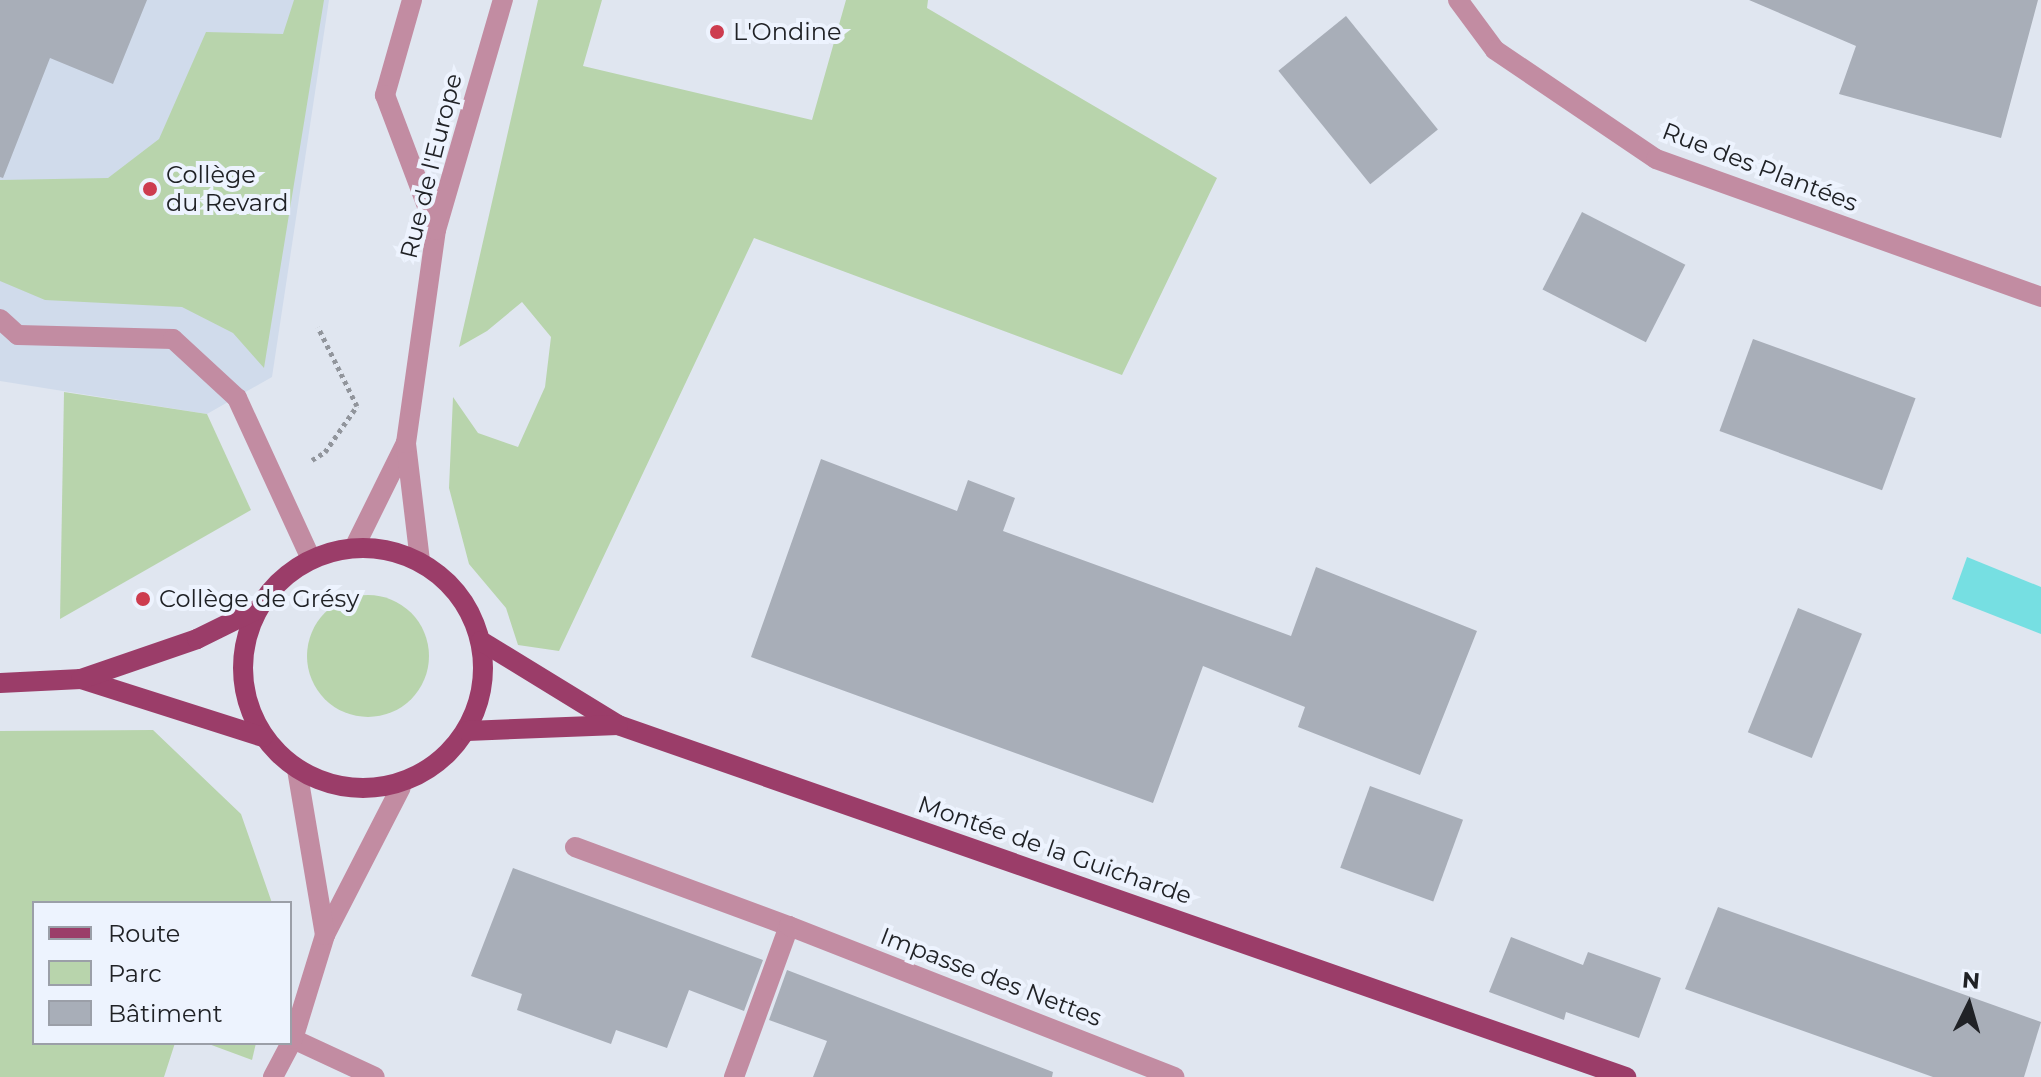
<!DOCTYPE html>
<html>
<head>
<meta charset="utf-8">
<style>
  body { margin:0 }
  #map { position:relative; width:2041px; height:1077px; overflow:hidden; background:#e0e6f0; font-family:Montserrat,sans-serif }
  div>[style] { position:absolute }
  .built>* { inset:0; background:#d0dbeb }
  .green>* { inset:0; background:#b8d4ac }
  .round { border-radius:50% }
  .water>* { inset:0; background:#76dfe2 }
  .building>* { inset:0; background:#a8aeb8; transform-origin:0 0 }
  .path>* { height:5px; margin-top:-2.5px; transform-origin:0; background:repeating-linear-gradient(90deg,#91959c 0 4px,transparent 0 8px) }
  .minor>* { height:20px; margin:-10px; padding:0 10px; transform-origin:10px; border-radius:10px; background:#c28ca2 }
  .major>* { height:20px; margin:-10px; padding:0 10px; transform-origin:10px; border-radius:10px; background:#9b3d69 }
  .major>.ring { margin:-10px; padding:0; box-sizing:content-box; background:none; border:20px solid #9b3d69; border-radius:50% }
  .dots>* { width:22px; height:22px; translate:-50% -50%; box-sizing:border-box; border:4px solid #edf3fe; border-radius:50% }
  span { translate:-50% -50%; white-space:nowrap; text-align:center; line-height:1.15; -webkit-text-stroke:8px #edf3fe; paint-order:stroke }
  .poi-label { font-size:24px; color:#202226 }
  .left { translate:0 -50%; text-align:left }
  .street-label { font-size:24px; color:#202226 }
  .legend { position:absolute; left:32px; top:901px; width:260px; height:144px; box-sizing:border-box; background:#edf3fe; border:2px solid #9b9fa8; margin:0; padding:10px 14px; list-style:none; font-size:24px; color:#202226 }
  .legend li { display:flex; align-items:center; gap:16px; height:40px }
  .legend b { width:40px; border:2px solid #9b9fa8 }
  .north { position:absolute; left:1929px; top:965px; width:80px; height:80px; -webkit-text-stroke:6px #edf3fe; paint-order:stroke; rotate:5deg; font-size:22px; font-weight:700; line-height:32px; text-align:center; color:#202226 }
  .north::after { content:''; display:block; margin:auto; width:28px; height:36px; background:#202226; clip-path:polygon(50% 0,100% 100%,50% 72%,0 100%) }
</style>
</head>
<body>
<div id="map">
  <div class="built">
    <div style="clip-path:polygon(0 0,329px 0,272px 377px,207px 414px,0 381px)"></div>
  </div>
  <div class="green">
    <div style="clip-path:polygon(294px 0,324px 0,264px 368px,233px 333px,182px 307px,45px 300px,0 281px,0 180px,108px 178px,159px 139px,206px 32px,283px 34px)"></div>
    <div style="clip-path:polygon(538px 0,602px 0,583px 66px,812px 120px,846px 0,928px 0,927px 8px,1217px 178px,1122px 375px,754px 238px,559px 651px,518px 645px,506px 608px,469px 564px,449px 488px,453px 397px,478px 433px,518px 447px,545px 387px,551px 337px,522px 302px,487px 331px,459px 347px)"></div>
    <div style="clip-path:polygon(64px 392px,207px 414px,251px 510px,60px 619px)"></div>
    <div class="round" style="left:307px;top:595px;width:122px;height:122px"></div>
    <div style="clip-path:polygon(153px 730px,241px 814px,272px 903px,34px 903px,34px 1043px,175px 1043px,164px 1077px,0 1077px,0 731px)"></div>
    <div style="clip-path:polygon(206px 1043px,256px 1043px,252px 1060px)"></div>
  </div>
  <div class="water">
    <div style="clip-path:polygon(1967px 557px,2041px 587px,2041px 634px,1952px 599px)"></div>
  </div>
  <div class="building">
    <div style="clip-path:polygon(0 0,147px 0,113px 84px,50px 58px,3px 178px,0 177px)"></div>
    <div style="clip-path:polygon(1749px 0,2038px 0,2001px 138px,1839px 94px,1856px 46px)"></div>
    <div style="left:1346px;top:16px;width:146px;height:87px;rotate:51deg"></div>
    <div style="left:1582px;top:212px;width:116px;height:87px;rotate:27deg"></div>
    <div style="left:1753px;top:339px;width:173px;height:98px;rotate:20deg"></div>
    <div style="clip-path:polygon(821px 459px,957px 511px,968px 480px,1015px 498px,1003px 531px,1291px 636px,1316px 567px,1477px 631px,1420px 775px,1298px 727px,1305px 707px,1203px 666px,1153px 803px,751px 657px)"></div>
    <div style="left:1798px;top:608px;width:69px;height:134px;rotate:22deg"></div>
    <div style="left:1370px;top:786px;width:99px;height:87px;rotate:20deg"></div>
    <div style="clip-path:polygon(513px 868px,763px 960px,744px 1011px,689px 990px,667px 1048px,616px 1030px,611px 1044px,517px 1010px,522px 994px,471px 976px)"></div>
    <div style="clip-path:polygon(1718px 907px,2041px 1022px,2024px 1077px,1933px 1077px,1685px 989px)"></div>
    <div style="clip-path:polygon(1511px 937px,1583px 965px,1588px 952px,1661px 978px,1639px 1038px,1566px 1012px,1564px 1020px,1489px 992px)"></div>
    <div style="clip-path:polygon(787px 970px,1053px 1072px,1052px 1077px,813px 1077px,827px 1041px,769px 1020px)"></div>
  </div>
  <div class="path">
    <div style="left:312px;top:460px;width:15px;rotate:-32deg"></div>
    <div style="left:325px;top:452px;width:56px;rotate:-55.2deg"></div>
    <div style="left:357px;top:406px;width:88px;rotate:-116.3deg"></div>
  </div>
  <div class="minor">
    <div style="left:412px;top:0;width:99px;rotate:105.9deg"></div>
    <div style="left:385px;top:95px;width:144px;rotate:69.3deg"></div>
    <div style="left:1458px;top:0;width:62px;rotate:53.5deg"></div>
    <div style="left:1495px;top:50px;width:194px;rotate:34.1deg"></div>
    <div style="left:1656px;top:159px;width:409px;rotate:19.7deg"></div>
    <div style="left:0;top:319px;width:24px;rotate:42deg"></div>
    <div style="left:18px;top:335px;width:155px;rotate:1.5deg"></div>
    <div style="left:173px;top:339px;width:87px;rotate:42.7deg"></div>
    <div style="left:237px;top:398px;width:177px;rotate:65.3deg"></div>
    <div style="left:354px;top:548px;width:117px;rotate:-63.7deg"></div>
    <div style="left:420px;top:561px;width:119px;rotate:-96.8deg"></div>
    <div style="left:406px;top:443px;width:215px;rotate:-82deg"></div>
    <div style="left:436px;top:230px;width:240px;rotate:-73.8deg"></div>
    <div style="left:575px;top:847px;width:228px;rotate:20.3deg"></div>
    <div style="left:789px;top:926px;width:161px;rotate:110deg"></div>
    <div style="left:789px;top:926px;width:414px;rotate:21.4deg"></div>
    <div style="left:325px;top:935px;width:166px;rotate:-62.8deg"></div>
    <div style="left:293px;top:1039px;width:90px;rotate:24.9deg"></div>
    <div style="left:273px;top:1077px;width:43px;rotate:-62.2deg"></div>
    <div style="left:293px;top:1039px;width:109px;rotate:-72.9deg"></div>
    <div style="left:325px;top:935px;width:167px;rotate:-99.6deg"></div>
  </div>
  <div class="major">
    <div class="ring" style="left:243px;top:548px;width:220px;height:220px"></div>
    <div style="left:481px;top:641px;width:161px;rotate:31.5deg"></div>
    <div style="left:618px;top:725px;width:1068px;rotate:19.25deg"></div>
    <div style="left:81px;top:679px;width:191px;rotate:17.7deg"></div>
    <div style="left:0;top:683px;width:81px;rotate:-2.8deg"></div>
    <div style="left:81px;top:679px;width:123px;rotate:-19deg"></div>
    <div style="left:197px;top:639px;width:68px;rotate:-26.2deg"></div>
    <div style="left:467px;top:731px;width:151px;rotate:-2.3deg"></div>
  </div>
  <div class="dots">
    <div style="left:717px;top:32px;background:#cd3c4f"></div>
    <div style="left:150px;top:189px;background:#cd3c4f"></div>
    <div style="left:143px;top:599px;background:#cd3c4f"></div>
  </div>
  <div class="poi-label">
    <span class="left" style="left:733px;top:32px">L'Ondine</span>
    <span class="left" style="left:166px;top:189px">Collège<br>du Revard</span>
    <span class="left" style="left:159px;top:599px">Collège de Grésy</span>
  </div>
  <div class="street-label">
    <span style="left:431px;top:166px;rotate:-76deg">Rue de l'Europe</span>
    <span style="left:1760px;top:167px;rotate:21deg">Rue des Plantées</span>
    <span style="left:1055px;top:850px;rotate:19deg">Montée de la Guicharde</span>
    <span style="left:991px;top:977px;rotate:21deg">Impasse des Nettes</span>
  </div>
  <ul class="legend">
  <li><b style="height:10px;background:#9b3d69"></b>Route</li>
  <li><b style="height:22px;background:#b8d4ac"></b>Parc</li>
  <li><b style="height:22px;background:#a8aeb8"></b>Bâtiment</li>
  </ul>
  <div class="north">N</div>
</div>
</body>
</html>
